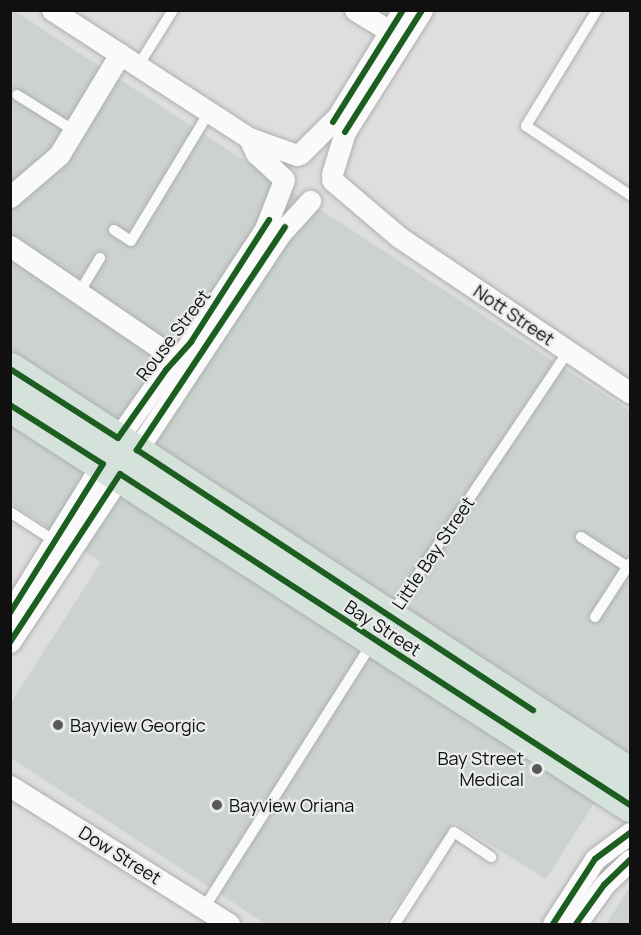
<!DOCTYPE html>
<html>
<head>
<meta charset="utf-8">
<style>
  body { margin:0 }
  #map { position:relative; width:641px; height:935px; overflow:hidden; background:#dddedd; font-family:Manrope,sans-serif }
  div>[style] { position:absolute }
  .built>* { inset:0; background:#ccd2ce }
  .roads { filter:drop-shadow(0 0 2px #adaead) drop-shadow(0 0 2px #adaead) }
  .service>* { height:10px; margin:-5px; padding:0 5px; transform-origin:5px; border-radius:5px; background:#fafafa }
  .minor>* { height:21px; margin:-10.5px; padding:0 10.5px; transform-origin:10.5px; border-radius:10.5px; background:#fafafa }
  .primary>* { height:33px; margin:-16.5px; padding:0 16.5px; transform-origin:16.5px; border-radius:16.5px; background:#d5e2dc }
  .cycleway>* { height:6px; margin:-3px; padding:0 3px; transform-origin:3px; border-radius:3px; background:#1b5e20 }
  .dots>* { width:16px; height:16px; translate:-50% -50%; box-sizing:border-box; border:3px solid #e9ecea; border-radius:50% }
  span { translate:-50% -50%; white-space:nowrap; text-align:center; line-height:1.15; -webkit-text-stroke:4.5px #e9ecea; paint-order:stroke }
  .street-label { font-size:18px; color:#0f100f }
  .poi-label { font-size:18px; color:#0f100f }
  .left { translate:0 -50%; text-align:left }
  .right { translate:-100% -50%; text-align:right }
  .frame { position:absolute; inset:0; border:12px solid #0f100f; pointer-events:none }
</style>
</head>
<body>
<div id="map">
  <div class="built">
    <div style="clip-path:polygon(13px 10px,630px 411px,630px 747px,546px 879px,454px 822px,384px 924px,266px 924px,11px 758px,10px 704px,101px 562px,11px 503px)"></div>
    <div style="clip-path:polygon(630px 887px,630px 924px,606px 924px,609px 919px)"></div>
  </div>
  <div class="roads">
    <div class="service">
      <div style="left:597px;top:10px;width:136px;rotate:121.5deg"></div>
      <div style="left:526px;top:126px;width:125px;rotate:33.6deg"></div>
      <div style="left:138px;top:66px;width:66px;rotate:-58deg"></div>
      <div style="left:17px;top:95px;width:66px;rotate:32deg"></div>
      <div style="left:114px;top:230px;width:20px;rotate:33deg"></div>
      <div style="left:131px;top:241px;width:151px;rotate:-58.8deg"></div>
      <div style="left:79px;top:293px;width:41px;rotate:-59deg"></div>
      <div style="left:10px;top:512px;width:55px;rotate:33.1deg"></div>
      <div style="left:581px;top:537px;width:56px;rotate:32.6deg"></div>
      <div style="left:391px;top:615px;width:317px;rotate:-56.1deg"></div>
      <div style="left:595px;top:617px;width:64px;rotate:-57.1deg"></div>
      <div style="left:204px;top:908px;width:314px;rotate:-57.6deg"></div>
      <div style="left:395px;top:924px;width:109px;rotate:-57.3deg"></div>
      <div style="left:454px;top:832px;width:45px;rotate:34deg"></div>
    </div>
    <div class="minor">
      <div style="left:52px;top:10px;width:235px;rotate:33deg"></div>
      <div style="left:249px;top:138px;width:51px;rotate:19.5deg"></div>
      <div style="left:355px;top:10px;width:54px;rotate:31.3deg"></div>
      <div style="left:249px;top:138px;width:17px;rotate:65deg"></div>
      <div style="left:256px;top:153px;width:37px;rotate:43deg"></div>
      <div style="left:300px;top:154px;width:54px;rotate:-45deg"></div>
      <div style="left:338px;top:116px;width:124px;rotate:-58.5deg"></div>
      <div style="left:332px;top:174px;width:44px;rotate:-72.8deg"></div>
      <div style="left:345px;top:132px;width:144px;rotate:-57.7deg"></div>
      <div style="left:332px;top:180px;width:88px;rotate:40.4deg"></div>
      <div style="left:399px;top:237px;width:279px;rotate:34deg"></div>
      <div style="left:10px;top:197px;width:65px;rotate:-40.6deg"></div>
      <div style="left:59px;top:155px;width:118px;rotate:-58.9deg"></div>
      <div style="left:10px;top:246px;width:201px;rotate:34.2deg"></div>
      <div style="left:10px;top:613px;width:206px;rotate:-58.3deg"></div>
      <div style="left:118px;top:438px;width:83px;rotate:-54.8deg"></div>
      <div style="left:166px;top:370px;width:29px;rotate:-46deg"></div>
      <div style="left:186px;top:349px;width:144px;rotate:-56.6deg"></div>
      <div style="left:265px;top:229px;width:53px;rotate:-68.8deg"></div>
      <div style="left:10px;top:642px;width:489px;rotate:-56.5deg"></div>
      <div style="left:280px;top:234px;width:45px;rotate:-47.7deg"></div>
      <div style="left:10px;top:786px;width:259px;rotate:32.2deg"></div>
      <div style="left:553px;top:924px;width:77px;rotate:-57.1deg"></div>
      <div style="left:595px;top:859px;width:44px;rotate:-36.6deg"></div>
      <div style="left:576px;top:924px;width:48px;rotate:-54.3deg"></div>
      <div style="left:604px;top:885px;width:36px;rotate:-44deg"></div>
    </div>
    <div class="primary">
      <div style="left:10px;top:369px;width:741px;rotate:33.15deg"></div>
      <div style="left:10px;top:405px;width:738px;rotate:32.83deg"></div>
    </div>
  </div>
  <div class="cycleway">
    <div style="left:333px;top:122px;width:132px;rotate:-58deg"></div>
    <div style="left:345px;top:132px;width:144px;rotate:-57.7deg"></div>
    <div style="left:285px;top:227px;width:268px;rotate:123.6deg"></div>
    <div style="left:137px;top:450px;width:474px;rotate:33.3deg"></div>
    <div style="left:10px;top:369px;width:128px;rotate:32.6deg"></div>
    <div style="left:118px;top:438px;width:83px;rotate:-54.8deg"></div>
    <div style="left:166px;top:370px;width:38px;rotate:-48deg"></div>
    <div style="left:191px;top:342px;width:145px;rotate:-57.4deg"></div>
    <div style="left:10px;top:405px;width:110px;rotate:32.4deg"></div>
    <div style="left:103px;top:464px;width:176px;rotate:122deg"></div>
    <div style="left:10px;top:642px;width:201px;rotate:-56.8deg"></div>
    <div style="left:120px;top:474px;width:608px;rotate:32.98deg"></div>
    <div style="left:553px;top:924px;width:77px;rotate:-57.1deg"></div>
    <div style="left:595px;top:859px;width:44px;rotate:-36.6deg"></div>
    <div style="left:576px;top:924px;width:48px;rotate:-54.3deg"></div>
    <div style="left:604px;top:885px;width:36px;rotate:-44deg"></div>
  </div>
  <div class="dots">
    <div style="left:58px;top:725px;background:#575857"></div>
    <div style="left:537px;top:769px;background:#575857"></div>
    <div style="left:217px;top:805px;background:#575857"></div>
  </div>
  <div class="street-label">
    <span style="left:514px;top:315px;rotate:34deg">Nott Street</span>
    <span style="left:173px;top:335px;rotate:-53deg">Rouse Street</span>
    <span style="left:433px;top:553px;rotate:-56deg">Little Bay Street</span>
    <span style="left:383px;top:628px;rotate:33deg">Bay Street</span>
    <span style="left:120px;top:855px;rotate:32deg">Dow Street</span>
  </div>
  <div class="poi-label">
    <span class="left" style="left:70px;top:725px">Bayview Georgic</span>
    <span class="right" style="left:524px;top:769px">Bay Street<br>Medical</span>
    <span class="left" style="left:229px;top:805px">Bayview Oriana</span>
  </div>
  <div class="frame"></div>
</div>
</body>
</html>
